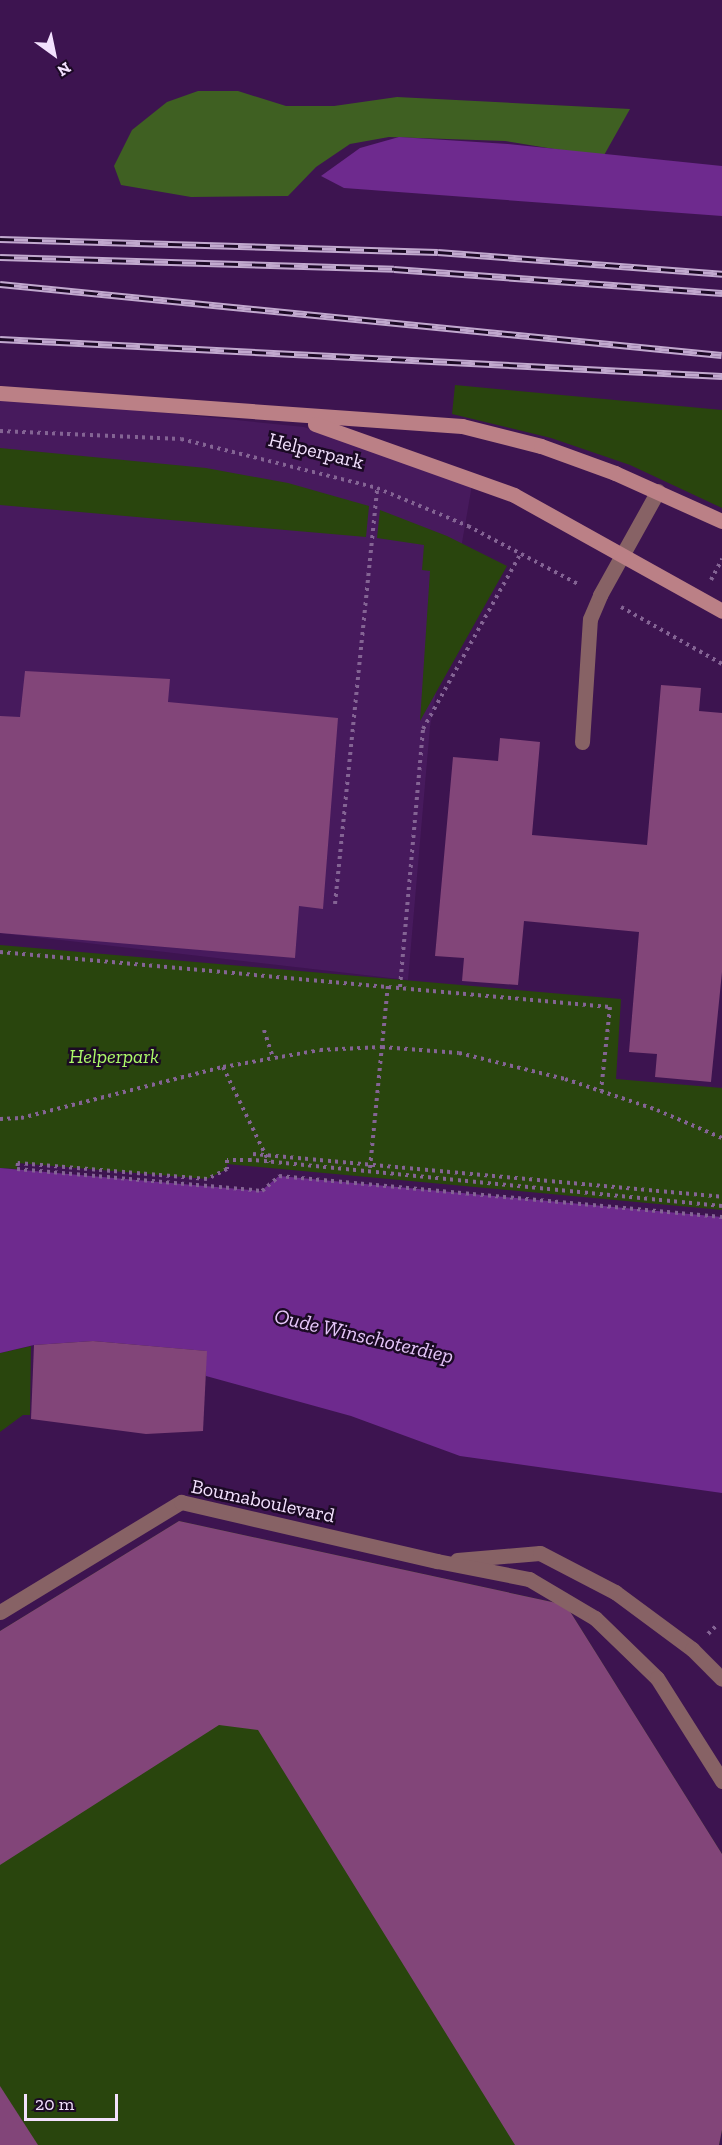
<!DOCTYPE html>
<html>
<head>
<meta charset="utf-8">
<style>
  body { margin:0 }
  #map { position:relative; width:722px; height:2145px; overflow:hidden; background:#3d1450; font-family:"Zilla Slab",serif }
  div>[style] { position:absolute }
  .built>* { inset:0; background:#471a5d }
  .green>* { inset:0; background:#29450d }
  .forest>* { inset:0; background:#3f6022 }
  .water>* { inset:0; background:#6e2a8e }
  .building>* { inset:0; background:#824579 }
  .path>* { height:4px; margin-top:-2px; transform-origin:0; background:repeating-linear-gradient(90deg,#846494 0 3px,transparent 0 7.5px) }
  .lane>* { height:15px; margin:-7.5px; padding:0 7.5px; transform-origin:7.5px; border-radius:7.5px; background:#876265 }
  .street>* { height:15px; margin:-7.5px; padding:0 7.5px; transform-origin:7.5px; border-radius:7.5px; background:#876265 }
  .secondary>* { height:15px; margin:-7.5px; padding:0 7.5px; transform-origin:7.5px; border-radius:7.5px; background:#bb8086 }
  .rail>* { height:7px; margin-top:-3.5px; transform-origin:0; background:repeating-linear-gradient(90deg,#1b0a24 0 14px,#c1a9ce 0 28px); box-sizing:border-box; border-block:2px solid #c1a9ce }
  span { translate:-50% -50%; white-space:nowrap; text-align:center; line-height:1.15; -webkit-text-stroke:5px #1b0a24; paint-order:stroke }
  .street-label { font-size:20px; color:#f3e1fe }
  .park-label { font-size:20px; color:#acfa69; font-style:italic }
  .water-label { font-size:21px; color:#e6c6fa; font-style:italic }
  .north { position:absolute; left:24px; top:24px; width:60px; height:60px; -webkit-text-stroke:4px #1b0a24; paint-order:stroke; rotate:147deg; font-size:16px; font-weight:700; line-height:24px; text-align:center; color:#f3e1fe }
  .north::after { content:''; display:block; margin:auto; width:21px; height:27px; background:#f3e1fe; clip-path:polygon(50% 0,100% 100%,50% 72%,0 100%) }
  .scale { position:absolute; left:24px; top:2094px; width:94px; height:27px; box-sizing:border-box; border:3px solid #f3e1fe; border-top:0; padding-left:8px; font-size:18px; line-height:21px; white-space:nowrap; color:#f3e1fe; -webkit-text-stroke:4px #1b0a24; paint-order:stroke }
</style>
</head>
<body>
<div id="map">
  <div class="built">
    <div style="clip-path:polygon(0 396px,304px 427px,472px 485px,430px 727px,408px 980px,0 933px)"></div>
  </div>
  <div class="green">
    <div style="clip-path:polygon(455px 385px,722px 410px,722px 508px,630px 465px,551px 438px,452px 414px)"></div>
    <div style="clip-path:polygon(0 448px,206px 468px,288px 483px,369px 506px,366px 537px,0 505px)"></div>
    <div style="clip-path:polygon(380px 510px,447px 536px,507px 566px,420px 721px,430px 571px,422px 570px,424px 545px,377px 538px)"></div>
    <div style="clip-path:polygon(0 945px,621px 999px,616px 1079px,722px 1088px,722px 1210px,227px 1164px,227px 1169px,207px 1179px,18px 1163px,17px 1169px,0 1168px)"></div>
    <div style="clip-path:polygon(31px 1346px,30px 1415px,23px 1415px,0 1432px,0 1353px)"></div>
    <div style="clip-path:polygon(179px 1521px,566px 1605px,722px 1854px,722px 2130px,719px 2145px,0 2145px,0 1631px)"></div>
  </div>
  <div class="forest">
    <div style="clip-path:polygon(198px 91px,238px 91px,286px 106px,334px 106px,397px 97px,630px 109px,603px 157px,505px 141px,389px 137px,350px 144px,316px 167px,288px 196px,191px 197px,121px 185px,114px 166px,132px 130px,167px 102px)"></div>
  </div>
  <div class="water">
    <div style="clip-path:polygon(399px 137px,508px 144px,722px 166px,722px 216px,344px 188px,321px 176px,360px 148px)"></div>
    <div style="clip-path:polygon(0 1168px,261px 1191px,279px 1176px,722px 1217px,722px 1493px,460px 1456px,351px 1416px,206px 1376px,206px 1351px,93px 1341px,34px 1345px,0 1353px)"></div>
  </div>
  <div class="building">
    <div style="clip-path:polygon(25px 671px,170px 679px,168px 702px,338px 718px,323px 909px,299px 906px,295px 958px,0 933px,0 716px,20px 717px)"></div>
    <div style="clip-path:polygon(661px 685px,701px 688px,699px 711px,722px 713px,722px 972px,711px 1082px,655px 1077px,657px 1054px,629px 1052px,639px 932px,524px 921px,518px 985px,462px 981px,464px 958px,435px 956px,453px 757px,498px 761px,500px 738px,540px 742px,532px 835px,647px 845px)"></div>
    <div style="clip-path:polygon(93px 1341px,207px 1351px,203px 1431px,146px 1434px,31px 1419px,34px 1345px)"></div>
    <div style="clip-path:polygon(179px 1521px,566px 1605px,722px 1854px,722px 2130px,719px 2145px,515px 2145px,258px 1730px,219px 1725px,0 1865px,0 1631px)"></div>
    <div style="clip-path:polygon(0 2086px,38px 2145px,0 2145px)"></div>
  </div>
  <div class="path">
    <div style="left:0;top:431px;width:181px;rotate:2.5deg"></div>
    <div style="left:181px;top:439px;width:202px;rotate:14deg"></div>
    <div style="left:377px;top:488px;width:99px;rotate:22.7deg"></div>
    <div style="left:468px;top:526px;width:127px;rotate:27.8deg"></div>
    <div style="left:711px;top:580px;width:24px;rotate:-62deg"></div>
    <div style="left:621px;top:607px;width:116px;rotate:29.4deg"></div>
    <div style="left:335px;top:904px;width:418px;rotate:-84.2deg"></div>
    <div style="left:0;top:952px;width:612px;rotate:5.15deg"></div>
    <div style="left:610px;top:1007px;width:84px;rotate:96.1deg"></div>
    <div style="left:400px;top:987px;width:259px;rotate:-84.9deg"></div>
    <div style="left:423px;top:729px;width:201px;rotate:-60.9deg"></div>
    <div style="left:264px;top:1030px;width:29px;rotate:72deg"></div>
    <div style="left:223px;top:1067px;width:106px;rotate:64.2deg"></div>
    <div style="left:0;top:1119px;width:21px;rotate:-3deg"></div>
    <div style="left:21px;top:1118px;width:208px;rotate:-14.2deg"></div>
    <div style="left:223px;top:1067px;width:98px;rotate:-9.9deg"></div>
    <div style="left:320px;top:1050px;width:62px;rotate:-2.8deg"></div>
    <div style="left:382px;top:1047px;width:77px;rotate:4.5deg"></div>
    <div style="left:459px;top:1053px;width:109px;rotate:13.8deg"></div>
    <div style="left:565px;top:1079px;width:97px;rotate:18.6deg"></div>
    <div style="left:657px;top:1110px;width:71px;rotate:23.3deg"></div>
    <div style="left:253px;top:1154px;width:471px;rotate:5.2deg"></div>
    <div style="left:370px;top:1168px;width:183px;rotate:-84.4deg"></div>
    <div style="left:722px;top:1206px;width:473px;rotate:-174.4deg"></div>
    <div style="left:251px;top:1160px;width:24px;rotate:180deg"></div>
    <div style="left:227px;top:1160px;width:9px;rotate:90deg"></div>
    <div style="left:227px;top:1169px;width:22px;rotate:153deg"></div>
    <div style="left:207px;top:1179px;width:190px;rotate:-175.2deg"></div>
    <div style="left:18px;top:1163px;width:6px;rotate:99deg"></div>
    <div style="left:17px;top:1169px;width:246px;rotate:5.1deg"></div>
    <div style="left:262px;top:1191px;width:23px;rotate:-41deg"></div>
    <div style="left:279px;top:1176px;width:445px;rotate:5.3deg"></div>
    <div style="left:708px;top:1634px;width:14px;rotate:-45deg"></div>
  </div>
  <div class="lane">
    <div style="left:582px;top:742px;width:123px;rotate:-86.3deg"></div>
    <div style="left:590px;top:619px;width:26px;rotate:-67deg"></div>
  </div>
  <div class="street">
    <div style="left:600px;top:595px;width:119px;rotate:-60.9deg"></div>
    <div style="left:457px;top:1560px;width:83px;rotate:-4.8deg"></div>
    <div style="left:540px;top:1553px;width:85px;rotate:27.5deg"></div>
    <div style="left:615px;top:1592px;width:96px;rotate:36.5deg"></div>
    <div style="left:692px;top:1649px;width:42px;rotate:45deg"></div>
    <div style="left:0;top:1612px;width:212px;rotate:-31.3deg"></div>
    <div style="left:181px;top:1502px;width:263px;rotate:13deg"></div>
    <div style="left:437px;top:1561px;width:94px;rotate:11.1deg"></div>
    <div style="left:529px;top:1579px;width:77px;rotate:30.6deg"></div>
    <div style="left:595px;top:1618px;width:86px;rotate:44.1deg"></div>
    <div style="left:657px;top:1678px;width:122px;rotate:57.7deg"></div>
  </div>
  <div class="secondary">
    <div style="left:0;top:393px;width:463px;rotate:4.1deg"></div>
    <div style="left:462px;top:426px;width:81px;rotate:14.2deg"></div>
    <div style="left:541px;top:446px;width:79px;rotate:20deg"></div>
    <div style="left:615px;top:473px;width:117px;rotate:24.2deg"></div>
    <div style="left:315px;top:424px;width:211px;rotate:19.6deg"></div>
    <div style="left:514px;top:495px;width:238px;rotate:29.1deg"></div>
  </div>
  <div class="rail">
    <div style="left:0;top:239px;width:438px;rotate:1.7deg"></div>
    <div style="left:438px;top:252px;width:285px;rotate:4.4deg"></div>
    <div style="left:0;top:257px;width:394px;rotate:1.7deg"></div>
    <div style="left:394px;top:269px;width:329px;rotate:4.2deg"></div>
    <div style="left:0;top:284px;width:725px;rotate:5.62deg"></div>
    <div style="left:0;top:339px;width:723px;rotate:2.93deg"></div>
  </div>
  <div class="street-label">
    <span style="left:316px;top:451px;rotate:14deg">Helperpark</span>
    <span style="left:263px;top:1501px;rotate:12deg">Boumaboulevard</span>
  </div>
  <div class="park-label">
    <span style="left:114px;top:1056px">Helperpark</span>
  </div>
  <div class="water-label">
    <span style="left:364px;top:1336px;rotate:13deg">Oude Winschoterdiep</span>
  </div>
  <div class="north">N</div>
  <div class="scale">20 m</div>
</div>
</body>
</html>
